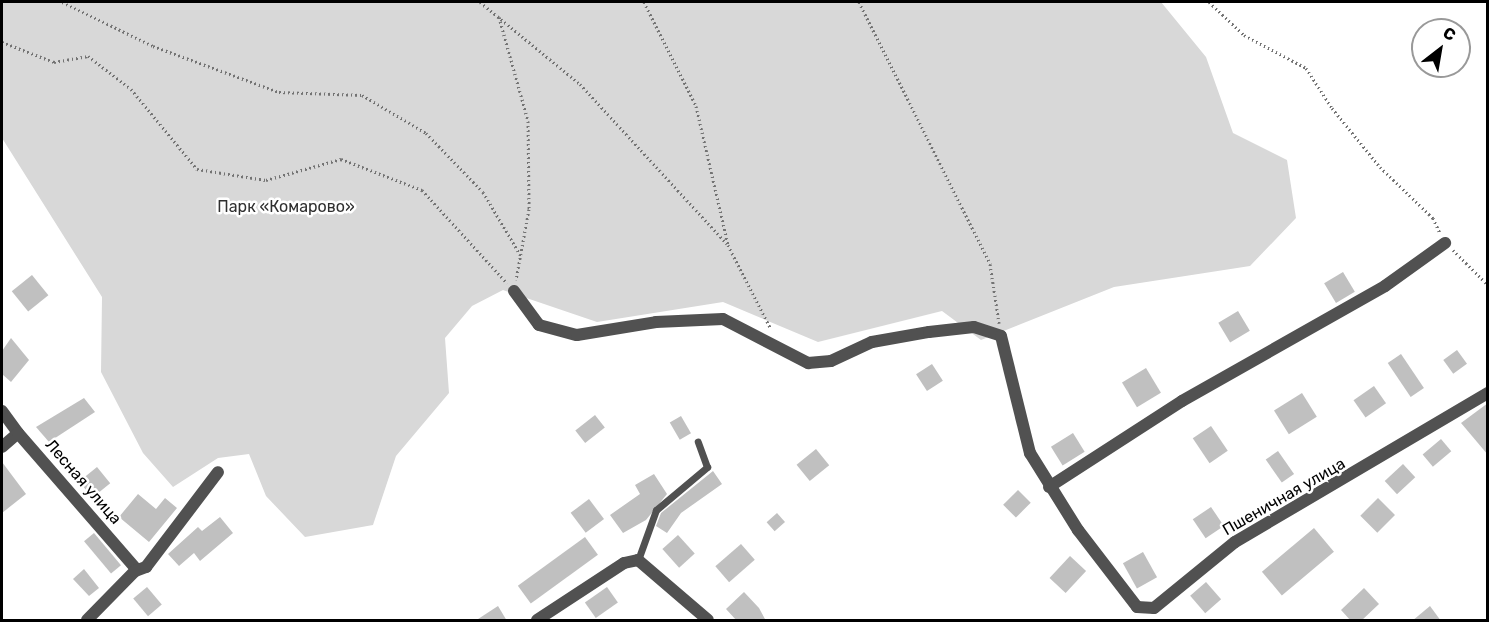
<!DOCTYPE html>
<html>
<head>
<meta charset="utf-8">
<style>
  body { margin:0 }
  #map { position:relative; width:1489px; height:622px; overflow:hidden; background:#fff; font-family:Rubik,sans-serif }
  div>[style] { position:absolute }
  .green>* { inset:0; background:#d8d8d8 }
  .building>* { inset:0; background:#c0c0c0; transform-origin:0 0 }
  .path>* { height:3px; margin-top:-1.5px; transform-origin:0; background:repeating-linear-gradient(90deg,#737373 0 1.5px,transparent 0 4.5px) }
  .lane>* { height:7px; margin:-3.5px; padding:0 3.5px; transform-origin:3.5px; border-radius:3.5px; background:#515151 }
  .street>* { height:12px; margin:-6px; padding:0 6px; transform-origin:6px; border-radius:6px; background:#515151 }
  span { translate:-50% -50%; white-space:nowrap; text-align:center; line-height:1.15; -webkit-text-stroke:5px #fff; paint-order:stroke }
  .park-label { font-size:16px; color:#2f2f2f }
  .street-label { font-size:16px; color:#000 }
  .frame { position:absolute; inset:0; border:3px solid #000; pointer-events:none }
  .north { position:absolute; left:1411px; top:18px; width:60px; height:60px; box-sizing:border-box; background:#fff; border:2px solid #999; border-radius:50%; rotate:31deg; font-size:16px; font-weight:700; line-height:24px; text-align:center; color:#000 }
  .north::after { content:''; display:block; margin:auto; width:21px; height:27px; background:#000; clip-path:polygon(50% 0,100% 100%,50% 72%,0 100%) }
</style>
</head>
<body>
<div id="map">
  <div class="green">
    <div style="clip-path:polygon(2px 2px,1161px 2px,1206px 57px,1233px 133px,1287px 160px,1296px 218px,1250px 266px,1114px 287px,981px 340px,942px 311px,818px 342px,723px 302px,597px 322px,503px 290px,472px 306px,445px 338px,449px 393px,396px 456px,373px 525px,305px 537px,266px 496px,249px 454px,218px 458px,173px 487px,143px 453px,101px 372px,102px 297px,2px 138px)"></div>
  </div>
  <div class="building">
    <div style="left:1343px;top:272px;width:23px;height:22px;rotate:59deg"></div>
    <div style="left:32px;top:275px;width:26px;height:26px;rotate:51deg"></div>
    <div style="left:1238px;top:311px;width:23px;height:23px;rotate:59deg"></div>
    <div style="clip-path:polygon(11px 338px,29px 360px,11px 382px,2px 374px,2px 351px)"></div>
    <div style="left:1457px;top:350px;width:17px;height:17px;rotate:54deg"></div>
    <div style="left:1401px;top:354px;width:41px;height:16px;rotate:56deg"></div>
    <div style="left:932px;top:364px;width:20px;height:19px;rotate:57deg"></div>
    <div style="left:1146px;top:368px;width:29px;height:28px;rotate:59deg"></div>
    <div style="left:1374px;top:386px;width:21px;height:25px;rotate:55deg"></div>
    <div style="left:1302px;top:393px;width:28px;height:33px;rotate:58deg"></div>
    <div style="clip-path:polygon(84px 398px,95px 412px,49px 442px,36px 427px)"></div>
    <div style="clip-path:polygon(1488px 403px,1488px 455px,1461px 423px)"></div>
    <div style="left:595px;top:415px;width:16px;height:25px;rotate:52deg"></div>
    <div style="left:681px;top:416px;width:20px;height:13px;rotate:60deg"></div>
    <div style="left:1211px;top:426px;width:30px;height:22px;rotate:56deg"></div>
    <div style="left:1073px;top:433px;width:22px;height:26px;rotate:58deg"></div>
    <div style="left:1441px;top:439px;width:16px;height:24px;rotate:50deg"></div>
    <div style="left:816px;top:449px;width:21px;height:25px;rotate:51deg"></div>
    <div style="left:1278px;top:451px;width:28px;height:15px;rotate:55deg"></div>
    <div style="clip-path:polygon(2px 462px,26px 494px,2px 513px)"></div>
    <div style="left:1403px;top:464px;width:18px;height:25px;rotate:47deg"></div>
    <div style="left:97px;top:467px;width:21px;height:23px;rotate:51deg"></div>
    <div style="clip-path:polygon(713px 471px,722px 484px,681px 513px,667px 533px,656px 526px,661px 513px)"></div>
    <div style="clip-path:polygon(654px 474px,667px 494px,646px 520px,623px 533px,610px 515px,640px 494px,635px 485px)"></div>
    <div style="left:1018px;top:490px;width:18px;height:21px;rotate:45deg"></div>
    <div style="clip-path:polygon(138px 494px,156px 509px,165px 498px,177px 508px,149px 542px,119px 517px)"></div>
    <div style="left:1378px;top:498px;width:24px;height:25px;rotate:45deg"></div>
    <div style="left:589px;top:499px;width:25px;height:23px;rotate:53deg"></div>
    <div style="left:1211px;top:507px;width:23px;height:22px;rotate:56deg"></div>
    <div style="left:777px;top:513px;width:12px;height:14px;rotate:48deg"></div>
    <div style="clip-path:polygon(220px 517px,233px 533px,200px 561px,194px 553px,179px 566px,168px 554px,198px 527px,202px 531px)"></div>
    <div style="left:1314px;top:528px;width:31px;height:68px;rotate:50deg"></div>
    <div style="left:94px;top:533px;width:42px;height:13px;rotate:50deg"></div>
    <div style="left:678px;top:535px;width:25px;height:21px;rotate:48deg"></div>
    <div style="left:585px;top:537px;width:22px;height:83px;rotate:54deg"></div>
    <div style="left:741px;top:544px;width:21px;height:34px;rotate:49deg"></div>
    <div style="left:1143px;top:552px;width:29px;height:23px;rotate:61deg"></div>
    <div style="left:1070px;top:556px;width:22px;height:30px;rotate:43deg"></div>
    <div style="clip-path:polygon(84px 569px,99px 588px,89px 596px,73px 579px)"></div>
    <div style="left:1206px;top:582px;width:23px;height:21px;rotate:49deg"></div>
    <div style="left:147px;top:587px;width:23px;height:18px;rotate:50deg"></div>
    <div style="left:607px;top:587px;width:19px;height:27px;rotate:55deg"></div>
    <div style="clip-path:polygon(1364px 588px,1379px 604px,1361px 621px,1351px 621px,1341px 610px)"></div>
    <div style="clip-path:polygon(744px 592px,759px 608px,766px 621px,737px 621px,726px 609px)"></div>
    <div style="clip-path:polygon(498px 606px,507px 621px,475px 621px)"></div>
    <div style="clip-path:polygon(1430px 606px,1441px 621px,1412px 621px)"></div>
  </div>
  <div class="path">
    <div style="left:62px;top:2px;width:101px;rotate:25.8deg"></div>
    <div style="left:153px;top:46px;width:134px;rotate:20.1deg"></div>
    <div style="left:279px;top:92px;width:83px;rotate:2.1deg"></div>
    <div style="left:362px;top:95px;width:74px;rotate:30.7deg"></div>
    <div style="left:426px;top:133px;width:82px;rotate:46deg"></div>
    <div style="left:483px;top:192px;width:74px;rotate:59.3deg"></div>
    <div style="left:480px;top:2px;width:129px;rotate:39.4deg"></div>
    <div style="left:580px;top:84px;width:217px;rotate:47.4deg"></div>
    <div style="left:644px;top:2px;width:116px;rotate:63.4deg"></div>
    <div style="left:696px;top:106px;width:143px;rotate:77deg"></div>
    <div style="left:728px;top:245px;width:94px;rotate:62.9deg"></div>
    <div style="left:859px;top:2px;width:293px;rotate:63.4deg"></div>
    <div style="left:990px;top:264px;width:60px;rotate:81.3deg"></div>
    <div style="left:1209px;top:2px;width:48px;rotate:43.3deg"></div>
    <div style="left:1244px;top:35px;width:70px;rotate:28deg"></div>
    <div style="left:1306px;top:68px;width:48px;rotate:57deg"></div>
    <div style="left:1332px;top:108px;width:76px;rotate:50.9deg"></div>
    <div style="left:1380px;top:167px;width:74px;rotate:43.9deg"></div>
    <div style="left:1433px;top:218px;width:17px;rotate:65deg"></div>
    <div style="left:499px;top:17px;width:108px;rotate:74.4deg"></div>
    <div style="left:528px;top:121px;width:88px;rotate:89.3deg"></div>
    <div style="left:529px;top:209px;width:72px;rotate:100.4deg"></div>
    <div style="left:2px;top:42px;width:56px;rotate:21deg"></div>
    <div style="left:54px;top:62px;width:35px;rotate:-10deg"></div>
    <div style="left:88px;top:56px;width:54px;rotate:37.5deg"></div>
    <div style="left:131px;top:89px;width:104px;rotate:50.5deg"></div>
    <div style="left:197px;top:169px;width:70px;rotate:9.1deg"></div>
    <div style="left:266px;top:180px;width:78px;rotate:-15.6deg"></div>
    <div style="left:341px;top:159px;width:87px;rotate:20.9deg"></div>
    <div style="left:422px;top:190px;width:126px;rotate:47.6deg"></div>
    <div style="left:1453px;top:250px;width:49px;rotate:45deg"></div>
  </div>
  <div class="lane">
    <div style="left:638px;top:560px;width:53px;rotate:-70.2deg"></div>
    <div style="left:656px;top:510px;width:67px;rotate:-40.1deg"></div>
    <div style="left:707px;top:467px;width:27px;rotate:-110deg"></div>
  </div>
  <div class="street">
    <div style="left:514px;top:291px;width:42px;rotate:53.7deg"></div>
    <div style="left:539px;top:325px;width:39px;rotate:15deg"></div>
    <div style="left:577px;top:335px;width:80px;rotate:-9.3deg"></div>
    <div style="left:656px;top:322px;width:67px;rotate:-2.6deg"></div>
    <div style="left:723px;top:319px;width:96px;rotate:27.4deg"></div>
    <div style="left:808px;top:363px;width:23px;rotate:-5deg"></div>
    <div style="left:831px;top:361px;width:45px;rotate:-24.9deg"></div>
    <div style="left:872px;top:342px;width:58px;rotate:-10deg"></div>
    <div style="left:929px;top:332px;width:45px;rotate:-6.3deg"></div>
    <div style="left:974px;top:327px;width:28px;rotate:18deg"></div>
    <div style="left:1001px;top:336px;width:121px;rotate:76.1deg"></div>
    <div style="left:1030px;top:453px;width:91px;rotate:58.1deg"></div>
    <div style="left:1078px;top:530px;width:97px;rotate:52.5deg"></div>
    <div style="left:1137px;top:607px;width:17px;rotate:3deg"></div>
    <div style="left:1154px;top:608px;width:104px;rotate:-39.2deg"></div>
    <div style="left:1235px;top:542px;width:294px;rotate:-30.5deg"></div>
    <div style="left:2px;top:411px;width:27px;rotate:54deg"></div>
    <div style="left:2px;top:447px;width:21px;rotate:-41deg"></div>
    <div style="left:18px;top:433px;width:181px;rotate:49deg"></div>
    <div style="left:1049px;top:487px;width:158px;rotate:-32.9deg"></div>
    <div style="left:1182px;top:401px;width:233px;rotate:-29.5deg"></div>
    <div style="left:1385px;top:286px;width:74px;rotate:-35.6deg"></div>
    <div style="left:87px;top:620px;width:69px;rotate:-45.6deg"></div>
    <div style="left:135px;top:571px;width:12px;rotate:-20deg"></div>
    <div style="left:146px;top:567px;width:119px;rotate:-52.8deg"></div>
    <div style="left:537px;top:620px;width:104px;rotate:-33.2deg"></div>
    <div style="left:624px;top:563px;width:14px;rotate:-12deg"></div>
    <div style="left:638px;top:560px;width:92px;rotate:40.6deg"></div>
  </div>
  <div class="park-label">
    <span style="left:286px;top:207px">Парк «Комарово»</span>
  </div>
  <div class="street-label">
    <span style="left:83px;top:482px;rotate:49deg">Лесная улица</span>
    <span style="left:1284px;top:497px;rotate:-30deg">Пшеничная улица</span>
  </div>
  <div class="frame"></div>
  <div class="north">С</div>
</div>
</body>
</html>
